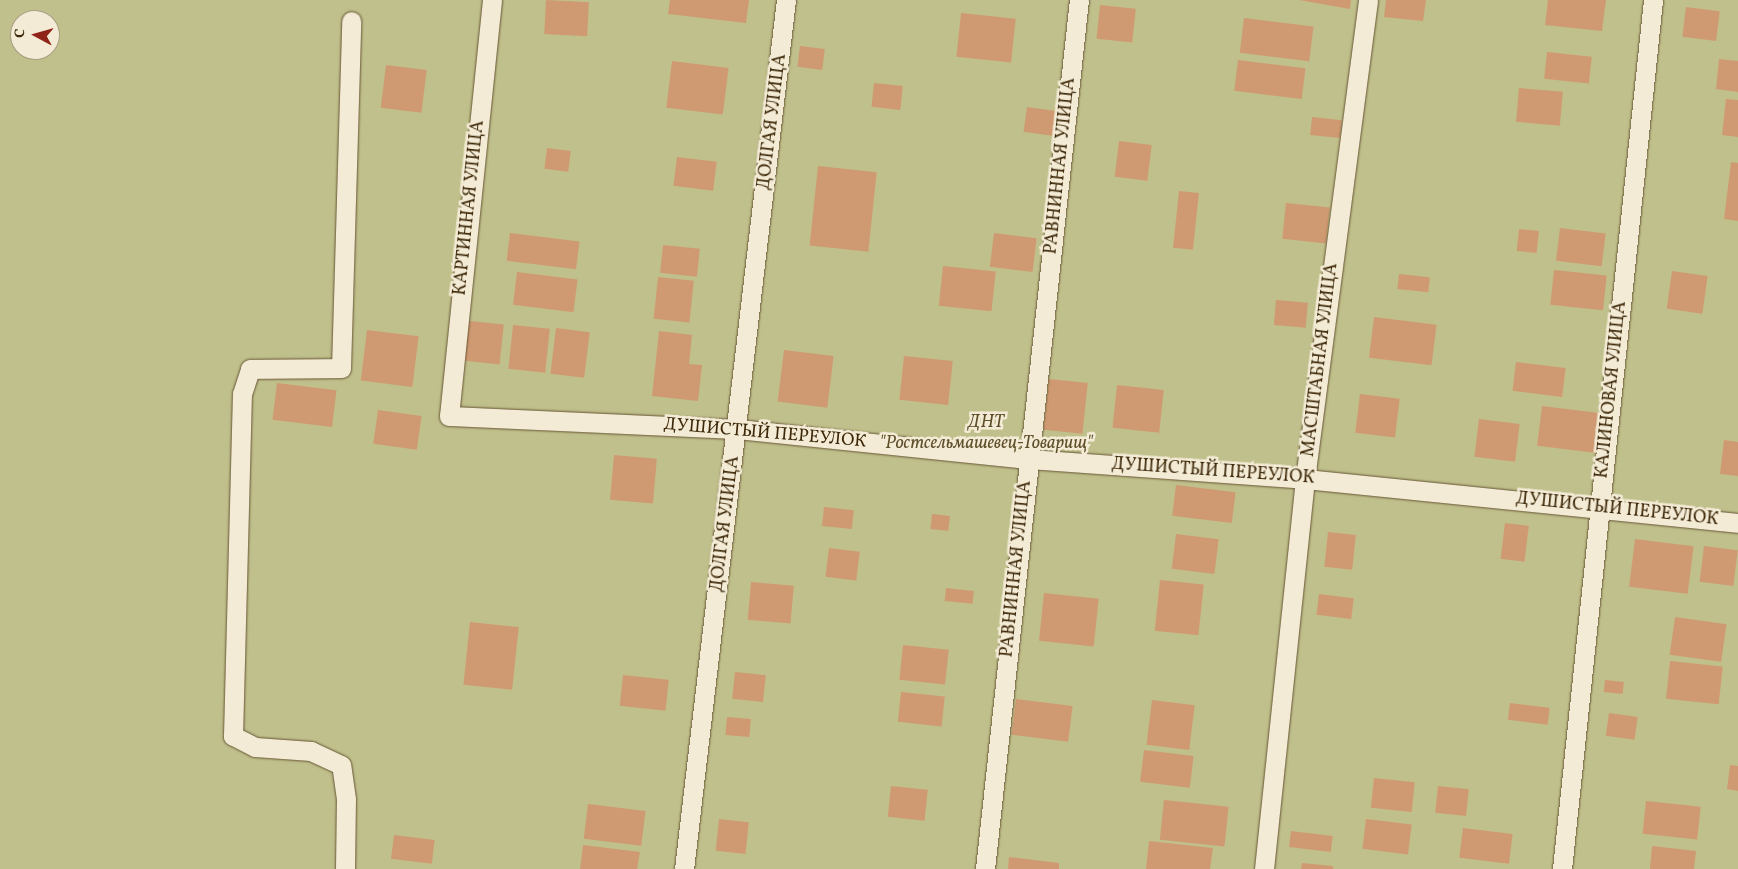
<!DOCTYPE html>
<html>
<head>
<meta charset="utf-8">
<style>
  body { margin:0 }
  #map { position:relative; width:1738px; height:869px; overflow:hidden; background:#ece0bf; font-family:Vollkorn,serif }
  div>[style] { position:absolute }
  .green>* { inset:0; background:#c0c08c }
  .building>* { inset:0; background:#cf9a71; transform-origin:0 0 }
  .roads { filter:drop-shadow(0 0 1px #695636) drop-shadow(0 0 1px #695636) }
  .lane>* { height:19px; margin:-9.5px; padding:0 9.5px; transform-origin:9.5px; border-radius:9.5px; background:#f3ebd5 }
  span { translate:-50% -50%; white-space:nowrap; text-align:center; line-height:1.15; -webkit-text-stroke:5px #f3ebd5; paint-order:stroke }
  .street-label { font-size:18px; color:#3d2809 }
  .park-label { font-size:18px; color:#5e4e2a; font-style:italic }
  .north { position:absolute; left:10px; top:10px; width:50px; height:50px; box-sizing:border-box; background:#f3ebd5; border:1px solid #aa9d83; border-radius:50%; rotate:276deg; font-size:14px; font-weight:700; line-height:20px; text-align:center; color:#3d2809 }
  .north::after { content:''; display:block; margin:auto; width:18px; height:22px; background:#8f2418; clip-path:polygon(50% 0,100% 100%,50% 72%,0 100%) }
</style>
</head>
<body>
<div id="map">
  <div class="green">
    <div style="clip-path:polygon(evenodd,0 0,1738px 0,1738px 869px,0 869px,0 0,20px 20px,50px 20px,50px 50px,20px 50px,20px 20px)"></div>
  </div>
  <div class="building">
    <div style="left:546px;top:0;width:43px;height:34px;rotate:3deg"></div>
    <div style="clip-path:polygon(670px 0,749px 0,746px 23px,668px 14px)"></div>
    <div style="clip-path:polygon(1299px 0,1351px 0,1350px 9px)"></div>
    <div style="clip-path:polygon(1386px 0,1426px 0,1423px 21px,1384px 17px)"></div>
    <div style="clip-path:polygon(1548px 0,1606px 0,1602px 31px,1545px 25px)"></div>
    <div style="left:1100px;top:5px;width:36px;height:34px;rotate:6deg"></div>
    <div style="left:1686px;top:7px;width:34px;height:30px;rotate:7deg"></div>
    <div style="left:961px;top:13px;width:55px;height:44px;rotate:6deg"></div>
    <div style="left:1244px;top:18px;width:70px;height:35px;rotate:7deg"></div>
    <div style="left:800px;top:46px;width:25px;height:21px;rotate:7deg"></div>
    <div style="left:1547px;top:52px;width:45px;height:27px;rotate:6deg"></div>
    <div style="clip-path:polygon(1719px 59px,1738px 61px,1738px 92px,1716px 89px)"></div>
    <div style="left:1238px;top:60px;width:68px;height:31px;rotate:7deg"></div>
    <div style="left:672px;top:61px;width:57px;height:47px;rotate:7deg"></div>
    <div style="left:386px;top:65px;width:41px;height:43px;rotate:7deg"></div>
    <div style="left:874px;top:83px;width:29px;height:24px;rotate:6deg"></div>
    <div style="left:1519px;top:88px;width:44px;height:34px;rotate:5deg"></div>
    <div style="clip-path:polygon(1726px 99px,1738px 100px,1738px 137px,1722px 135px)"></div>
    <div style="left:1027px;top:107px;width:29px;height:25px;rotate:8deg"></div>
    <div style="left:1312px;top:117px;width:30px;height:18px;rotate:6deg"></div>
    <div style="left:1119px;top:141px;width:33px;height:36px;rotate:7deg"></div>
    <div style="left:547px;top:148px;width:24px;height:21px;rotate:7deg"></div>
    <div style="left:677px;top:157px;width:40px;height:29px;rotate:7deg"></div>
    <div style="clip-path:polygon(1731px 162px,1738px 163px,1738px 221px,1724px 219px)"></div>
    <div style="left:818px;top:166px;width:59px;height:80px;rotate:6deg"></div>
    <div style="left:1179px;top:191px;width:20px;height:57px;rotate:6deg"></div>
    <div style="left:1286px;top:203px;width:44px;height:36px;rotate:6deg"></div>
    <div style="left:1560px;top:228px;width:46px;height:33px;rotate:7deg"></div>
    <div style="left:1519px;top:229px;width:20px;height:22px;rotate:6deg"></div>
    <div style="left:510px;top:233px;width:70px;height:28px;rotate:7deg"></div>
    <div style="left:994px;top:233px;width:43px;height:34px;rotate:7deg"></div>
    <div style="left:663px;top:245px;width:37px;height:28px;rotate:6deg"></div>
    <div style="left:943px;top:266px;width:53px;height:40px;rotate:6deg"></div>
    <div style="left:1554px;top:270px;width:53px;height:35px;rotate:6deg"></div>
    <div style="left:1672px;top:271px;width:36px;height:38px;rotate:8deg"></div>
    <div style="left:517px;top:272px;width:61px;height:33px;rotate:7deg"></div>
    <div style="left:1399px;top:274px;width:31px;height:15px;rotate:6deg"></div>
    <div style="left:658px;top:277px;width:36px;height:42px;rotate:6deg"></div>
    <div style="left:1276px;top:300px;width:32px;height:25px;rotate:5deg"></div>
    <div style="left:1374px;top:317px;width:63px;height:41px;rotate:7deg"></div>
    <div style="left:460px;top:320px;width:44px;height:40px;rotate:6deg"></div>
    <div style="left:513px;top:325px;width:37px;height:44px;rotate:6deg"></div>
    <div style="left:556px;top:328px;width:34px;height:46px;rotate:7deg"></div>
    <div style="left:367px;top:330px;width:52px;height:51px;rotate:7deg"></div>
    <div style="clip-path:polygon(659px 331px,692px 335px,689px 364px,702px 365px,698px 401px,652px 396px)"></div>
    <div style="left:784px;top:350px;width:50px;height:52px;rotate:7deg"></div>
    <div style="left:904px;top:356px;width:49px;height:44px;rotate:6deg"></div>
    <div style="left:1516px;top:362px;width:50px;height:29px;rotate:7deg"></div>
    <div style="left:1049px;top:379px;width:39px;height:51px;rotate:6deg"></div>
    <div style="left:277px;top:383px;width:60px;height:37px;rotate:7deg"></div>
    <div style="left:1117px;top:385px;width:47px;height:43px;rotate:6deg"></div>
    <div style="left:1360px;top:394px;width:40px;height:39px;rotate:7deg"></div>
    <div style="left:1542px;top:406px;width:60px;height:40px;rotate:7deg"></div>
    <div style="left:378px;top:410px;width:44px;height:34px;rotate:8deg"></div>
    <div style="left:1479px;top:419px;width:41px;height:38px;rotate:7deg"></div>
    <div style="clip-path:polygon(1724px 440px,1738px 442px,1738px 476px,1720px 474px)"></div>
    <div style="left:614px;top:455px;width:43px;height:45px;rotate:5deg"></div>
    <div style="left:1176px;top:485px;width:60px;height:31px;rotate:7deg"></div>
    <div style="left:824px;top:507px;width:30px;height:19px;rotate:6deg"></div>
    <div style="left:932px;top:514px;width:18px;height:15px;rotate:6deg"></div>
    <div style="left:1505px;top:523px;width:24px;height:36px;rotate:7deg"></div>
    <div style="left:1328px;top:532px;width:28px;height:35px;rotate:6deg"></div>
    <div style="left:1176px;top:534px;width:43px;height:35px;rotate:7deg"></div>
    <div style="left:1635px;top:539px;width:59px;height:48px;rotate:7deg"></div>
    <div style="left:1704px;top:546px;width:34px;height:36px;rotate:7deg"></div>
    <div style="left:829px;top:548px;width:31px;height:29px;rotate:7deg"></div>
    <div style="left:1160px;top:580px;width:44px;height:51px;rotate:6deg"></div>
    <div style="left:751px;top:582px;width:43px;height:38px;rotate:5deg"></div>
    <div style="left:946px;top:588px;width:28px;height:13px;rotate:6deg"></div>
    <div style="left:1044px;top:593px;width:55px;height:48px;rotate:6deg"></div>
    <div style="left:1319px;top:594px;width:35px;height:21px;rotate:7deg"></div>
    <div style="left:1675px;top:617px;width:52px;height:38px;rotate:8deg"></div>
    <div style="left:470px;top:622px;width:49px;height:63px;rotate:6deg"></div>
    <div style="left:903px;top:645px;width:46px;height:35px;rotate:6deg"></div>
    <div style="left:1670px;top:661px;width:53px;height:38px;rotate:6deg"></div>
    <div style="left:735px;top:672px;width:31px;height:27px;rotate:6deg"></div>
    <div style="left:623px;top:675px;width:46px;height:31px;rotate:6deg"></div>
    <div style="left:1605px;top:680px;width:19px;height:12px;rotate:6deg"></div>
    <div style="left:901px;top:692px;width:44px;height:30px;rotate:6deg"></div>
    <div style="left:1016px;top:699px;width:57px;height:36px;rotate:7deg"></div>
    <div style="left:1152px;top:700px;width:43px;height:45px;rotate:7deg"></div>
    <div style="left:1510px;top:703px;width:40px;height:17px;rotate:7deg"></div>
    <div style="left:1609px;top:713px;width:29px;height:23px;rotate:8deg"></div>
    <div style="left:727px;top:717px;width:24px;height:18px;rotate:5deg"></div>
    <div style="left:1144px;top:750px;width:50px;height:32px;rotate:7deg"></div>
    <div style="clip-path:polygon(1730px 765px,1738px 766px,1738px 791px,1727px 789px)"></div>
    <div style="left:1374px;top:778px;width:41px;height:30px;rotate:6deg"></div>
    <div style="left:891px;top:786px;width:37px;height:31px;rotate:6deg"></div>
    <div style="left:1438px;top:786px;width:31px;height:27px;rotate:6deg"></div>
    <div style="left:1164px;top:800px;width:65px;height:40px;rotate:6deg"></div>
    <div style="left:1646px;top:801px;width:55px;height:33px;rotate:6deg"></div>
    <div style="left:588px;top:804px;width:58px;height:35px;rotate:7deg"></div>
    <div style="left:719px;top:819px;width:30px;height:32px;rotate:6deg"></div>
    <div style="left:1366px;top:819px;width:46px;height:30px;rotate:7deg"></div>
    <div style="left:1463px;top:828px;width:50px;height:30px;rotate:7deg"></div>
    <div style="left:1291px;top:831px;width:42px;height:16px;rotate:7deg"></div>
    <div style="left:394px;top:835px;width:41px;height:24px;rotate:7deg"></div>
    <div style="clip-path:polygon(1149px 841px,1213px 848px,1210px 869px,1146px 869px)"></div>
    <div style="clip-path:polygon(583px 845px,640px 852px,637px 869px,580px 869px)"></div>
    <div style="clip-path:polygon(1652px 846px,1696px 851px,1694px 869px,1650px 869px)"></div>
    <div style="clip-path:polygon(1009px 857px,1059px 863px,1059px 869px,1008px 869px)"></div>
    <div style="clip-path:polygon(1302px 863px,1333px 866px,1333px 869px,1301px 869px)"></div>
  </div>
  <div class="roads">
    <div class="lane">
      <div style="left:492px;top:0;width:418px;rotate:95.9deg"></div>
      <div style="left:449px;top:416px;width:288px;rotate:2.6deg"></div>
      <div style="left:737px;top:429px;width:293px;rotate:5.9deg"></div>
      <div style="left:1028px;top:459px;width:278px;rotate:4.1deg"></div>
      <div style="left:1305px;top:479px;width:435px;rotate:5.8deg"></div>
      <div style="left:345px;top:869px;width:70px;rotate:-89.2deg"></div>
      <div style="left:346px;top:799px;width:34px;rotate:-98deg"></div>
      <div style="left:341px;top:765px;width:33px;rotate:-155deg"></div>
      <div style="left:311px;top:751px;width:56px;rotate:-175.9deg"></div>
      <div style="left:255px;top:747px;width:25px;rotate:-153deg"></div>
      <div style="left:233px;top:736px;width:342px;rotate:-88.5deg"></div>
      <div style="left:242px;top:394px;width:26px;rotate:-72deg"></div>
      <div style="left:250px;top:369px;width:91px;rotate:-0.6deg"></div>
      <div style="left:341px;top:368px;width:347px;rotate:-88.3deg"></div>
      <div style="left:684px;top:869px;width:875px;rotate:-83.31deg"></div>
      <div style="left:985px;top:869px;width:874px;rotate:-83.83deg"></div>
      <div style="left:1264px;top:869px;width:392px;rotate:-84deg"></div>
      <div style="left:1305px;top:479px;width:483px;rotate:-82.5deg"></div>
      <div style="left:1562px;top:869px;width:874px;rotate:-84.02deg"></div>
    </div>
  </div>
  <div class="street-label">
    <span style="left:773px;top:122px;rotate:-83deg">ДОЛГАЯ УЛИЦА</span>
    <span style="left:1061px;top:166px;rotate:-84deg">РАВНИННАЯ УЛИЦА</span>
    <span style="left:470px;top:208px;rotate:-84deg">КАРТИННАЯ УЛИЦА</span>
    <span style="left:1321px;top:360px;rotate:-83deg">МАСШТАБНАЯ УЛИЦА</span>
    <span style="left:1612px;top:390px;rotate:-84deg">КАЛИНОВАЯ УЛИЦА</span>
    <span style="left:765px;top:434px;rotate:5deg">ДУШИСТЫЙ ПЕРЕУЛОК</span>
    <span style="left:1213px;top:472px;rotate:4deg">ДУШИСТЫЙ ПЕРЕУЛОК</span>
    <span style="left:1617px;top:510px;rotate:6deg">ДУШИСТЫЙ ПЕРЕУЛОК</span>
    <span style="left:726px;top:524px;rotate:-83deg">ДОЛГАЯ УЛИЦА</span>
    <span style="left:1017px;top:569px;rotate:-84deg">РАВНИННАЯ УЛИЦА</span>
  </div>
  <div class="park-label">
    <span style="left:986px;top:434px">ДНТ<br>"Ростсельмашевец-Товарищ"</span>
  </div>
  <div class="north">С</div>
</div>
</body>
</html>
